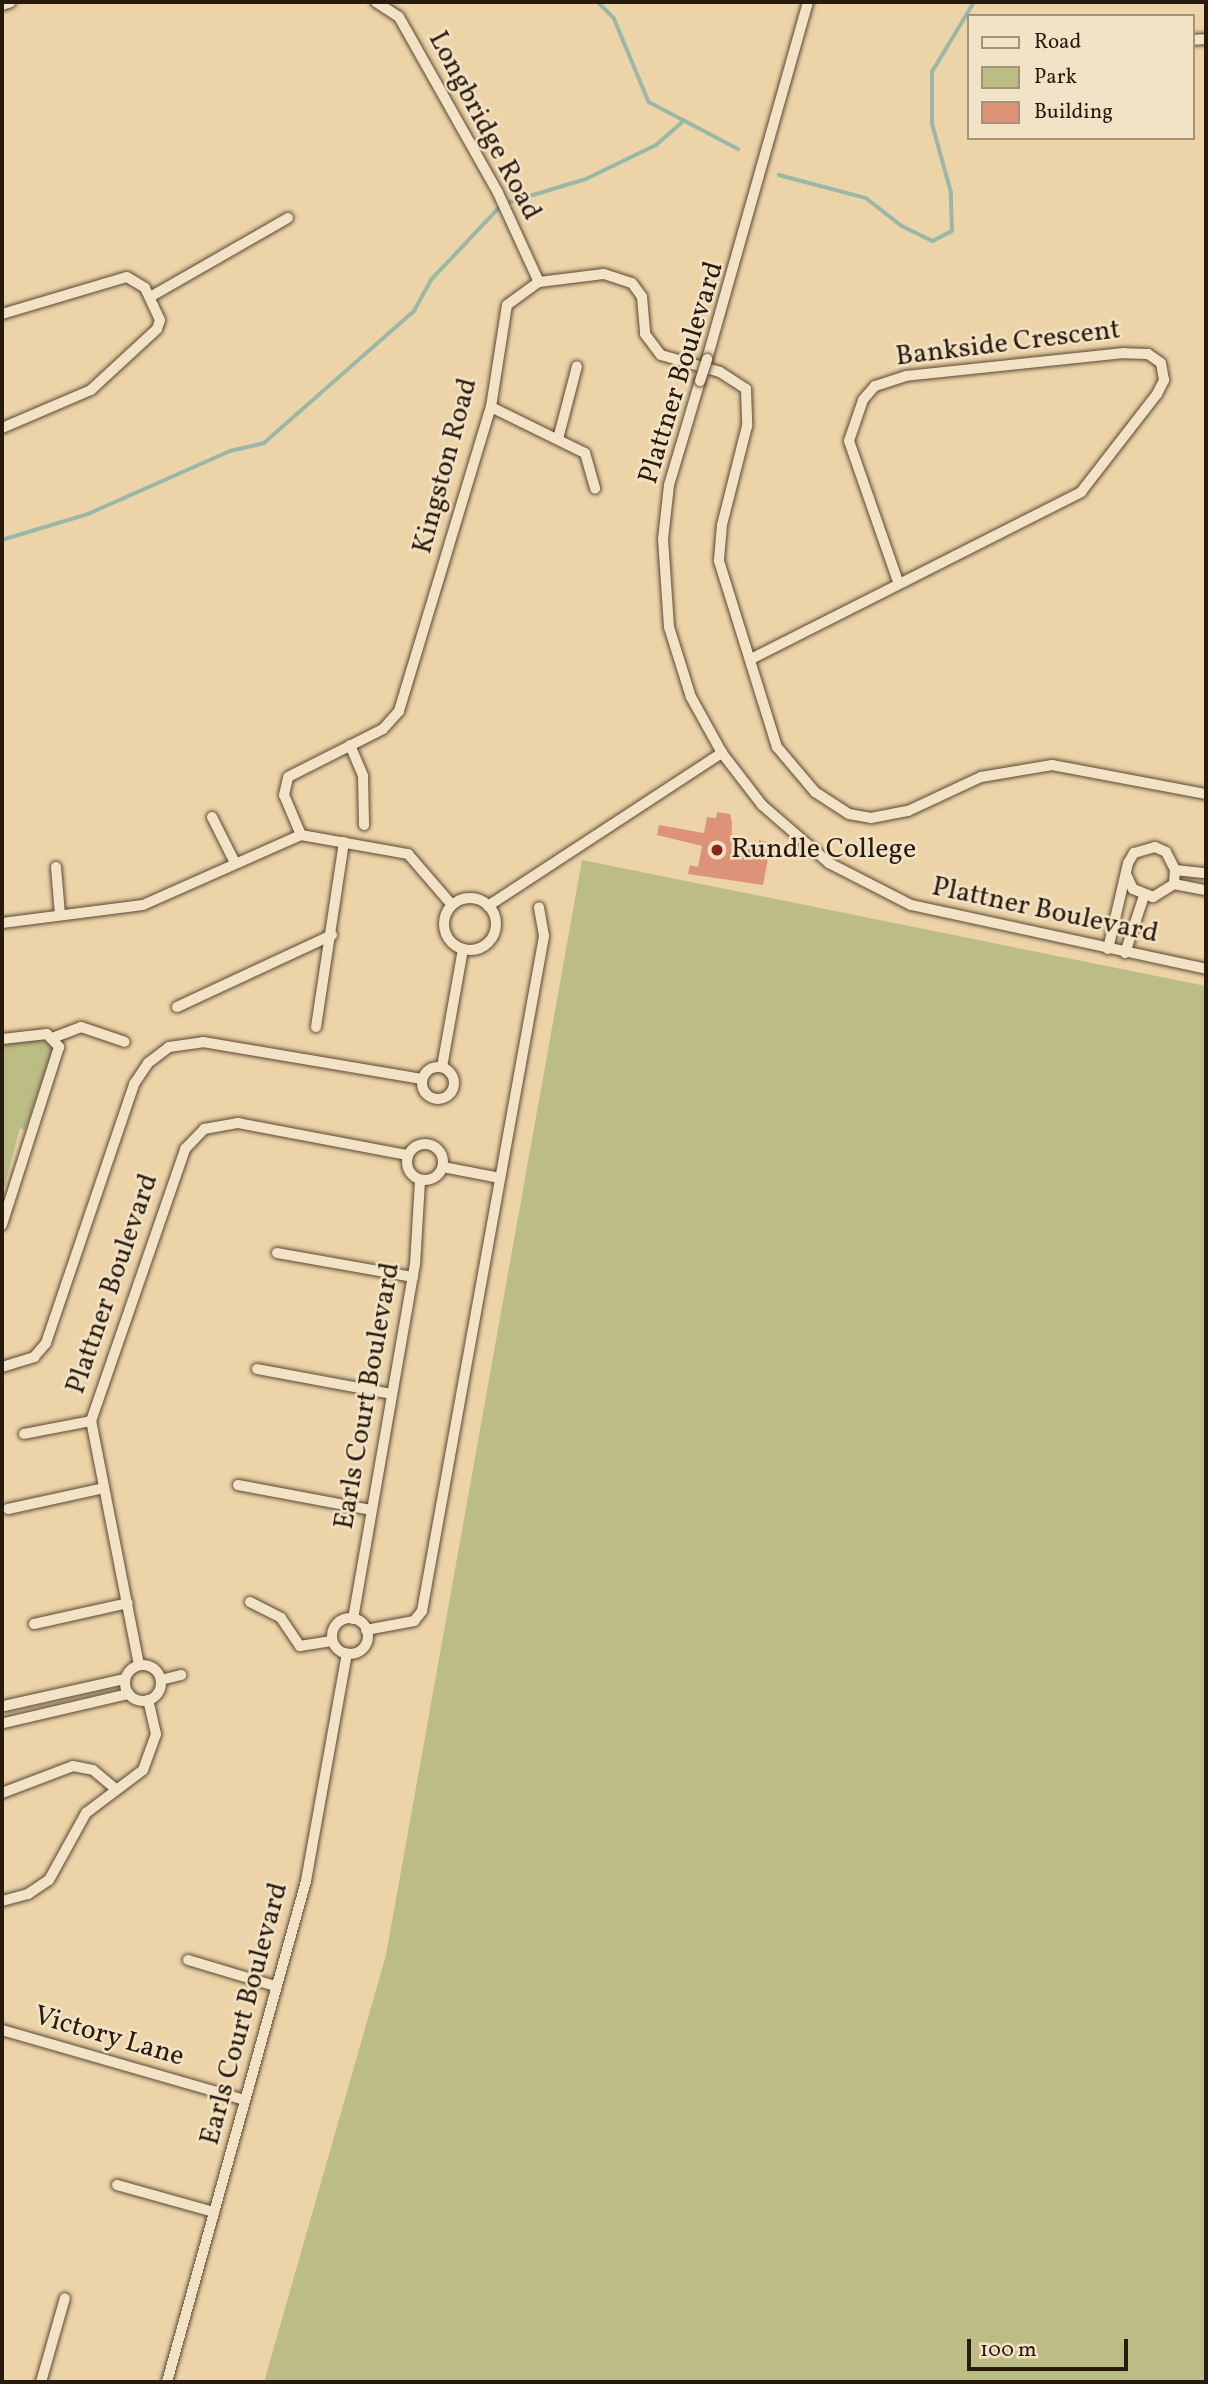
<!DOCTYPE html>
<html>
<head>
<meta charset="utf-8">
<style>
  body { margin:0 }
  #map { position:relative; width:1208px; height:2384px; overflow:hidden; background:#edd4a8; font-family:Vollkorn,serif }
  div>[style] { position:absolute }
  .green>* { inset:0; background:#bcbc85 }
  .stream>* { height:3.5px; margin:-1.75px; padding:0 1.75px; transform-origin:1.75px; border-radius:1.75px; background:#99b8a8 }
  .building>* { inset:0; background:#dd9377 }
  .roads { filter:drop-shadow(0 0 2px #5a4834) drop-shadow(0 0 2px #5a4834) }
  .minor>* { height:10px; margin:-5px; padding:0 5px; transform-origin:5px; border-radius:5px; background:#f3e3c6 }
  .minor>.ring { margin:-5px; padding:0; box-sizing:content-box; background:none; border:10px solid #f3e3c6; border-radius:50% }
  .bridges { filter:drop-shadow(0 0 2px #5a4834) drop-shadow(0 0 2px #5a4834) }
  .minor-bridge>* { height:10px; margin:-5px; padding:0 5px; transform-origin:5px; border-radius:5px; background:#f3e3c6 }
  .dots>* { width:19px; height:19px; translate:-50% -50%; box-sizing:border-box; border:4px solid #f3e3c6; border-radius:50% }
  span { translate:-50% -50%; white-space:nowrap; text-align:center; line-height:1.15; -webkit-text-stroke:5px #f3e3c6; paint-order:stroke }
  .street-label { font-size:28px; color:#291a0e }
  .poi-label { font-size:28px; color:#291a0e }
  .left { translate:0 -50%; text-align:left }
  .frame { position:absolute; inset:0; border:4px solid #291a0e; pointer-events:none }
  .legend { position:absolute; left:967px; top:14px; width:228px; height:126px; box-sizing:border-box; background:#f3e3c6; border:2px solid #a2937c; margin:0; padding:9px 12px; list-style:none; font-size:21px; color:#291a0e }
  .legend li { display:flex; align-items:center; gap:14px; height:35px }
  .legend b { width:35px; border:2px solid #a2937c }
  .scale { position:absolute; left:967px; top:2339px; width:161px; height:32px; box-sizing:border-box; border:4px solid #291a0e; border-top:0; padding-left:9px; font-size:21px; line-height:24px; white-space:nowrap; color:#291a0e; -webkit-text-stroke:5px #f3e3c6; paint-order:stroke }
</style>
</head>
<body>
<div id="map">
  <div class="green">
    <div style="clip-path:polygon(582px 860px,1206px 986px,1206px 2382px,264px 2382px,386px 1955px)"></div>
    <div style="clip-path:polygon(42px 1040px,53px 1048px,25px 1130px,20px 1128px,2px 1196px,2px 1045px)"></div>
  </div>
  <div class="stream">
    <div style="left:598px;top:2px;width:23px;rotate:45deg"></div>
    <div style="left:614px;top:18px;width:91px;rotate:67.4deg"></div>
    <div style="left:649px;top:102px;width:101px;rotate:27.8deg"></div>
    <div style="left:779px;top:175px;width:90px;rotate:14.8deg"></div>
    <div style="left:866px;top:198px;width:46px;rotate:37.9deg"></div>
    <div style="left:902px;top:226px;width:34px;rotate:26deg"></div>
    <div style="left:933px;top:241px;width:21px;rotate:-28deg"></div>
    <div style="left:952px;top:231px;width:38px;rotate:-92deg"></div>
    <div style="left:951px;top:193px;width:72px;rotate:-105.4deg"></div>
    <div style="left:932px;top:124px;width:52px;rotate:-90deg"></div>
    <div style="left:932px;top:72px;width:82px;rotate:-59deg"></div>
    <div style="left:510px;top:202px;width:79px;rotate:-16.8deg"></div>
    <div style="left:586px;top:179px;width:78px;rotate:-25.9deg"></div>
    <div style="left:656px;top:145px;width:37px;rotate:-41deg"></div>
    <div style="left:2px;top:540px;width:90px;rotate:-16.8deg"></div>
    <div style="left:88px;top:514px;width:155px;rotate:-23.9deg"></div>
    <div style="left:230px;top:451px;width:35px;rotate:-13deg"></div>
    <div style="left:264px;top:443px;width:200px;rotate:-41.3deg"></div>
    <div style="left:414px;top:311px;width:35px;rotate:-61deg"></div>
    <div style="left:431px;top:280px;width:98px;rotate:-46.7deg"></div>
  </div>
  <div class="building">
    <div style="clip-path:polygon(717px 812px,730px 814px,732px 822px,731px 859px,748px 849px,757px 850px,759px 840px,771px 843px,763px 885px,688px 874px,690px 865px,698px 867px,702px 846px,657px 835px,659px 825px,704px 833px,707px 817px,716px 818px)"></div>
  </div>
  <div class="roads">
    <div class="minor">
      <div style="left:376px;top:2px;width:27px;rotate:33deg"></div>
      <div style="left:399px;top:17px;width:202px;rotate:60.6deg"></div>
      <div style="left:498px;top:193px;width:98px;rotate:65.3deg"></div>
      <div style="left:2px;top:5px;width:9px;rotate:-18deg"></div>
      <div style="left:1192px;top:40px;width:14px;rotate:-4deg"></div>
      <div style="left:150px;top:297px;width:159px;rotate:-29.8deg"></div>
      <div style="left:2px;top:314px;width:130px;rotate:-16.5deg"></div>
      <div style="left:127px;top:277px;width:21px;rotate:31deg"></div>
      <div style="left:145px;top:288px;width:35px;rotate:65deg"></div>
      <div style="left:160px;top:320px;width:9px;rotate:108deg"></div>
      <div style="left:157px;top:329px;width:90px;rotate:137.3deg"></div>
      <div style="left:91px;top:390px;width:97px;rotate:156.9deg"></div>
      <div style="left:707px;top:359px;width:371px;rotate:-74.2deg"></div>
      <div style="left:700px;top:381px;width:109px;rotate:106.6deg"></div>
      <div style="left:669px;top:485px;width:54px;rotate:96.3deg"></div>
      <div style="left:663px;top:539px;width:88px;rotate:86.1deg"></div>
      <div style="left:669px;top:627px;width:73px;rotate:72.6deg"></div>
      <div style="left:691px;top:697px;width:64px;rotate:61deg"></div>
      <div style="left:722px;top:753px;width:66px;rotate:52.4deg"></div>
      <div style="left:762px;top:805px;width:89px;rotate:40.9deg"></div>
      <div style="left:829px;top:863px;width:92px;rotate:27.1deg"></div>
      <div style="left:911px;top:905px;width:302px;rotate:12.2deg"></div>
      <div style="left:491px;top:407px;width:105px;rotate:26.1deg"></div>
      <div style="left:585px;top:453px;width:37px;rotate:74deg"></div>
      <div style="left:558px;top:439px;width:75px;rotate:-75.4deg"></div>
      <div style="left:753px;top:658px;width:368px;rotate:-26.8deg"></div>
      <div style="left:1081px;top:492px;width:124px;rotate:-52.2deg"></div>
      <div style="left:1157px;top:394px;width:16px;rotate:-63deg"></div>
      <div style="left:1164px;top:380px;width:17px;rotate:-100deg"></div>
      <div style="left:1161px;top:363px;width:16px;rotate:-145deg"></div>
      <div style="left:1148px;top:354px;width:24px;rotate:-178deg"></div>
      <div style="left:1124px;top:353px;width:219px;rotate:174deg"></div>
      <div style="left:906px;top:376px;width:33px;rotate:162deg"></div>
      <div style="left:875px;top:386px;width:18px;rotate:131deg"></div>
      <div style="left:863px;top:400px;width:43px;rotate:108.9deg"></div>
      <div style="left:849px;top:441px;width:149px;rotate:70.8deg"></div>
      <div style="left:350px;top:745px;width:34px;rotate:67deg"></div>
      <div style="left:363px;top:776px;width:49px;rotate:88.8deg"></div>
      <div style="left:212px;top:817px;width:51px;rotate:63.4deg"></div>
      <div style="left:301px;top:835px;width:43px;rotate:-113deg"></div>
      <div style="left:284px;top:795px;width:18px;rotate:-77deg"></div>
      <div style="left:288px;top:777px;width:106px;rotate:-26.8deg"></div>
      <div style="left:383px;top:729px;width:24px;rotate:-48deg"></div>
      <div style="left:399px;top:711px;width:318px;rotate:-73.2deg"></div>
      <div style="left:491px;top:407px;width:103px;rotate:-81.1deg"></div>
      <div style="left:507px;top:305px;width:39px;rotate:-36deg"></div>
      <div style="left:539px;top:282px;width:65px;rotate:-7deg"></div>
      <div style="left:604px;top:274px;width:29px;rotate:18deg"></div>
      <div style="left:632px;top:283px;width:17px;rotate:54deg"></div>
      <div style="left:642px;top:297px;width:37px;rotate:85deg"></div>
      <div style="left:645px;top:334px;width:26px;rotate:53deg"></div>
      <div style="left:661px;top:355px;width:61px;rotate:16.1deg"></div>
      <div style="left:720px;top:372px;width:31px;rotate:33deg"></div>
      <div style="left:746px;top:389px;width:37px;rotate:88deg"></div>
      <div style="left:747px;top:426px;width:102px;rotate:104.2deg"></div>
      <div style="left:722px;top:525px;width:36px;rotate:95deg"></div>
      <div style="left:719px;top:561px;width:195px;rotate:72.7deg"></div>
      <div style="left:777px;top:747px;width:59px;rotate:49.8deg"></div>
      <div style="left:815px;top:792px;width:40px;rotate:32.9deg"></div>
      <div style="left:849px;top:814px;width:22px;rotate:10deg"></div>
      <div style="left:871px;top:818px;width:38px;rotate:-11deg"></div>
      <div style="left:908px;top:811px;width:81px;rotate:-25deg"></div>
      <div style="left:981px;top:777px;width:72px;rotate:-9.6deg"></div>
      <div style="left:1052px;top:765px;width:157px;rotate:10.7deg"></div>
      <div style="left:56px;top:867px;width:48px;rotate:85.2deg"></div>
      <div style="left:1175px;top:870px;width:31px;rotate:6deg"></div>
      <div style="left:1174px;top:884px;width:33px;rotate:11deg"></div>
      <div class="ring" style="left:444px;top:898px;width:42px;height:42px"></div>
      <div style="left:488px;top:906px;width:280px;rotate:-33.2deg"></div>
      <div style="left:2px;top:923px;width:142px;rotate:-7.3deg"></div>
      <div style="left:143px;top:905px;width:173px;rotate:-23.9deg"></div>
      <div style="left:301px;top:835px;width:109px;rotate:10.1deg"></div>
      <div style="left:408px;top:854px;width:67px;rotate:49.2deg"></div>
      <div style="left:1108px;top:949px;width:88px;rotate:-76.9deg"></div>
      <div style="left:1128px;top:863px;width:12px;rotate:-59deg"></div>
      <div style="left:1134px;top:853px;width:22px;rotate:-16deg"></div>
      <div style="left:1155px;top:847px;width:12px;rotate:24deg"></div>
      <div style="left:1166px;top:852px;width:20px;rotate:63deg"></div>
      <div style="left:1175px;top:870px;width:14px;rotate:94deg"></div>
      <div style="left:1174px;top:884px;width:25px;rotate:148deg"></div>
      <div style="left:1153px;top:897px;width:22px;rotate:-158deg"></div>
      <div style="left:1133px;top:889px;width:17px;rotate:-115deg"></div>
      <div style="left:1125px;top:953px;width:60px;rotate:-71.6deg"></div>
      <div style="left:177px;top:1007px;width:171px;rotate:-24.9deg"></div>
      <div style="left:316px;top:1027px;width:187px;rotate:-81.4deg"></div>
      <div style="left:55px;top:1037px;width:28px;rotate:-21deg"></div>
      <div style="left:81px;top:1027px;width:46px;rotate:18.8deg"></div>
      <div style="left:2px;top:1039px;width:45px;rotate:-6.3deg"></div>
      <div style="left:47px;top:1034px;width:18px;rotate:47deg"></div>
      <div style="left:59px;top:1047px;width:187px;rotate:107.8deg"></div>
      <div class="ring" style="left:422px;top:1067px;width:22px;height:22px"></div>
      <div style="left:442px;top:1067px;width:120px;rotate:-79.9deg"></div>
      <div class="ring" style="left:407px;top:1144px;width:26px;height:26px"></div>
      <div style="left:443px;top:1167px;width:58px;rotate:10.9deg"></div>
      <div style="left:277px;top:1253px;width:138px;rotate:10deg"></div>
      <div style="left:2px;top:1367px;width:34px;rotate:-17deg"></div>
      <div style="left:34px;top:1357px;width:18px;rotate:-49deg"></div>
      <div style="left:46px;top:1343px;width:274px;rotate:-71.2deg"></div>
      <div style="left:134px;top:1084px;width:25px;rotate:-56deg"></div>
      <div style="left:148px;top:1063px;width:26px;rotate:-37deg"></div>
      <div style="left:169px;top:1047px;width:34px;rotate:-8deg"></div>
      <div style="left:203px;top:1042px;width:222px;rotate:9.6deg"></div>
      <div style="left:257px;top:1369px;width:137px;rotate:10.5deg"></div>
      <div style="left:24px;top:1434px;width:68px;rotate:-11deg"></div>
      <div style="left:238px;top:1485px;width:135px;rotate:10.6deg"></div>
      <div style="left:8px;top:1509px;width:98px;rotate:-12.3deg"></div>
      <div style="left:250px;top:1602px;width:35px;rotate:27deg"></div>
      <div style="left:281px;top:1618px;width:34px;rotate:56deg"></div>
      <div style="left:300px;top:1646px;width:32px;rotate:-9deg"></div>
      <div class="ring" style="left:332px;top:1618px;width:26px;height:26px"></div>
      <div style="left:353px;top:1619px;width:359px;rotate:-80.1deg"></div>
      <div style="left:415px;top:1265px;width:85px;rotate:-86.6deg"></div>
      <div style="left:34px;top:1624px;width:96px;rotate:-12.6deg"></div>
      <div style="left:366px;top:1630px;width:49px;rotate:-10.6deg"></div>
      <div style="left:414px;top:1621px;width:13px;rotate:-51deg"></div>
      <div style="left:422px;top:1611px;width:686px;rotate:-79.75deg"></div>
      <div style="left:544px;top:936px;width:29px;rotate:-100deg"></div>
      <div style="left:139px;top:1665px;width:249px;rotate:-101.1deg"></div>
      <div style="left:91px;top:1421px;width:288px;rotate:-70.9deg"></div>
      <div style="left:185px;top:1149px;width:28px;rotate:-46deg"></div>
      <div style="left:204px;top:1129px;width:35px;rotate:-10deg"></div>
      <div style="left:238px;top:1123px;width:173px;rotate:10.7deg"></div>
      <div class="ring" style="left:125px;top:1665px;width:26px;height:26px"></div>
      <div style="left:161px;top:1680px;width:21px;rotate:-14deg"></div>
      <div style="left:4px;top:1706px;width:124px;rotate:-12.6deg"></div>
      <div style="left:4px;top:1723px;width:128px;rotate:-13.1deg"></div>
      <div style="left:2px;top:1793px;width:76px;rotate:-20.8deg"></div>
      <div style="left:73px;top:1766px;width:20px;rotate:11deg"></div>
      <div style="left:93px;top:1770px;width:30px;rotate:40deg"></div>
      <div style="left:2px;top:1901px;width:27px;rotate:-15deg"></div>
      <div style="left:28px;top:1894px;width:25px;rotate:-34deg"></div>
      <div style="left:49px;top:1880px;width:77px;rotate:-61.1deg"></div>
      <div style="left:86px;top:1813px;width:71px;rotate:-37deg"></div>
      <div style="left:143px;top:1770px;width:38px;rotate:-70deg"></div>
      <div style="left:156px;top:1734px;width:35px;rotate:-103deg"></div>
      <div style="left:188px;top:1960px;width:91px;rotate:16.6deg"></div>
      <div style="left:2px;top:2030px;width:253px;rotate:16.1deg"></div>
      <div style="left:117px;top:2185px;width:101px;rotate:15.6deg"></div>
      <div style="left:41px;top:2382px;width:87px;rotate:-74.1deg"></div>
      <div style="left:167px;top:2382px;width:520px;rotate:-74.49deg"></div>
      <div style="left:306px;top:1881px;width:231px;rotate:-79.8deg"></div>
    </div>
  </div>
  <div class="bridges">
    <div class="minor-bridge">
      <div style="left:700px;top:381px;width:23px;rotate:-72deg"></div>
    </div>
  </div>
  <div class="dots">
    <div style="left:717px;top:850px;background:#8f2418"></div>
  </div>
  <div class="street-label">
    <span style="left:484px;top:126px;rotate:62deg">Longbridge Road</span>
    <span style="left:1008px;top:344px;rotate:-7deg">Bankside Crescent</span>
    <span style="left:682px;top:373px;rotate:-73deg">Plattner Boulevard</span>
    <span style="left:446px;top:466px;rotate:-75deg">Kingston Road</span>
    <span style="left:1045px;top:911px;rotate:12deg">Plattner Boulevard</span>
    <span style="left:113px;top:1284px;rotate:-71deg">Plattner Boulevard</span>
    <span style="left:368px;top:1396px;rotate:-80deg">Earls Court Boulevard</span>
    <span style="left:245px;top:2014px;rotate:-75deg">Earls Court Boulevard</span>
    <span style="left:109px;top:2037px;rotate:16deg">Victory Lane</span>
  </div>
  <div class="poi-label">
    <span class="left" style="left:731px;top:850px">Rundle College</span>
  </div>
  <div class="frame"></div>
  <ul class="legend">
  <li><b style="height:9px;background:#f3e3c6"></b>Road</li>
  <li><b style="height:19px;background:#bcbc85"></b>Park</li>
  <li><b style="height:19px;background:#dd9377"></b>Building</li>
  </ul>
  <div class="scale">100 m</div>
</div>
</body>
</html>
